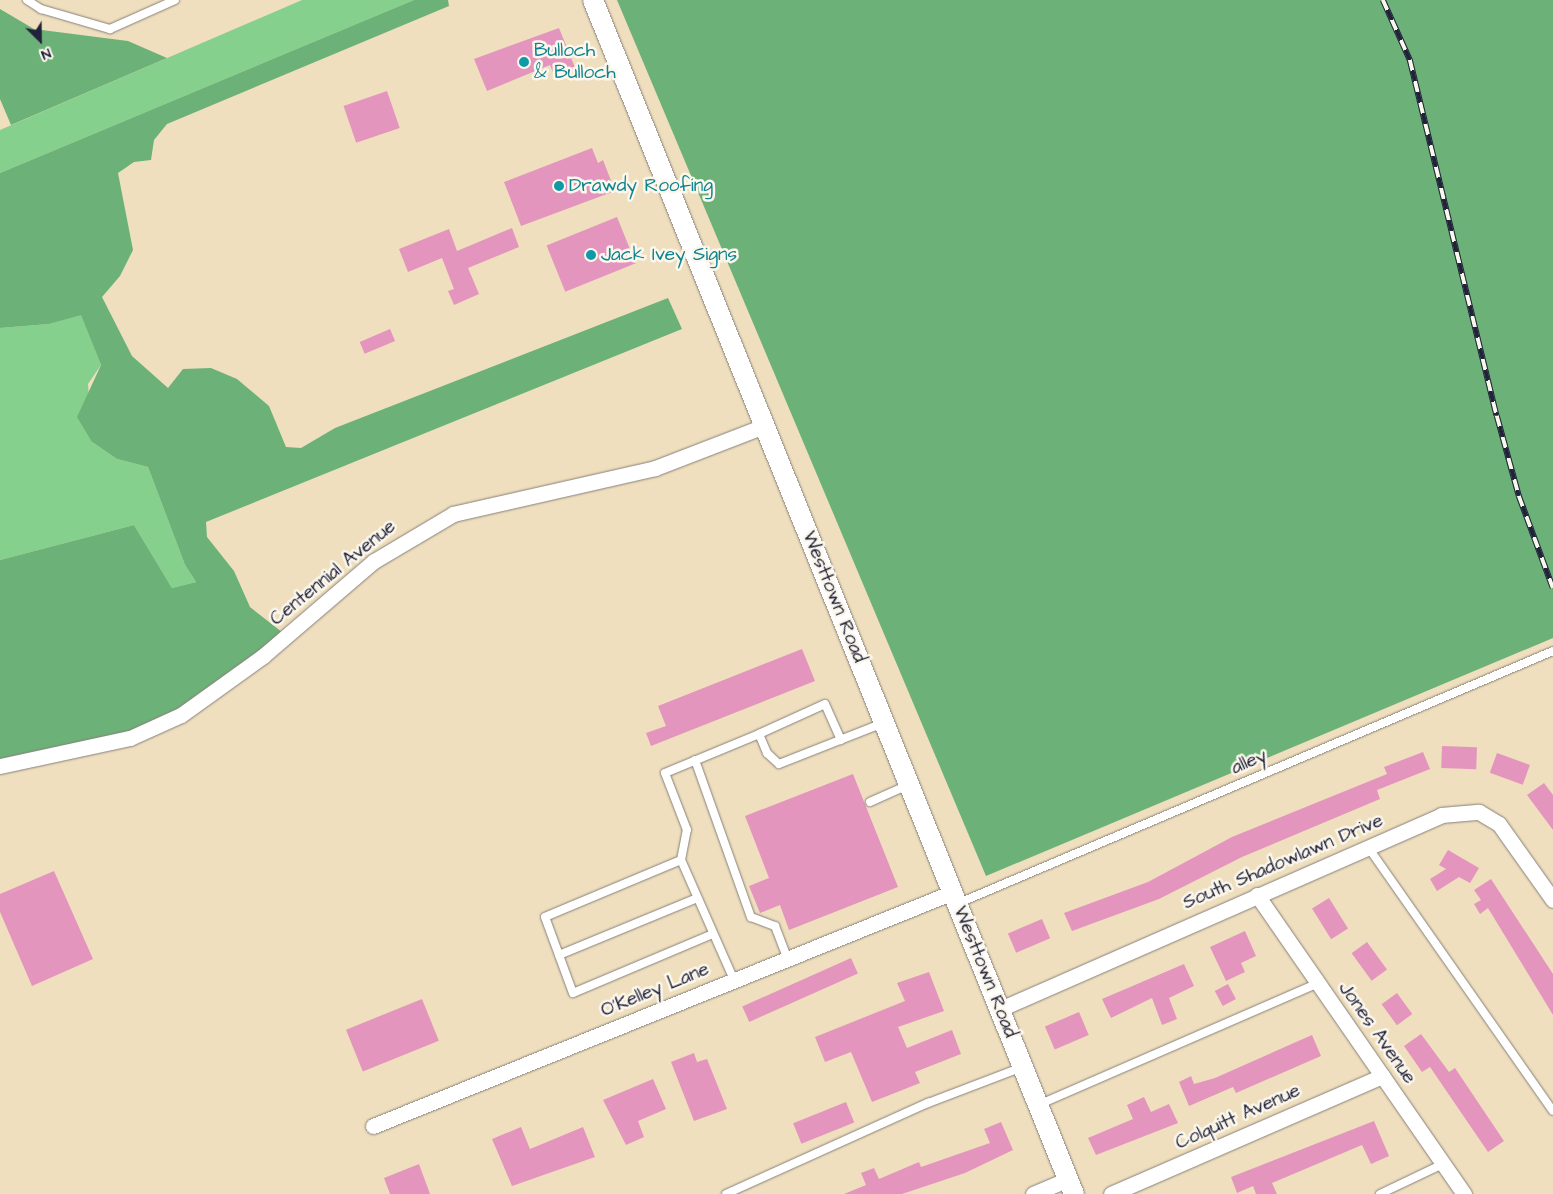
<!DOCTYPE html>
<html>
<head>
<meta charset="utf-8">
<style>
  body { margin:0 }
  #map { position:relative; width:1553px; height:1194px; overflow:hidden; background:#efdfbe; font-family:"Architects Daughter",sans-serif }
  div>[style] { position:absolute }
  .green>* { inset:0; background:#85d08c }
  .forest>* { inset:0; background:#6cb278 }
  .building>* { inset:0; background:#e495bd; transform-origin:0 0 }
  .roads { filter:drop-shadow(0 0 1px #88807c) drop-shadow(0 0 1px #88807c) }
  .lane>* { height:8px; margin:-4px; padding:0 4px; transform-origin:4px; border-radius:4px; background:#fff }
  .street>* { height:15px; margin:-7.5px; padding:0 7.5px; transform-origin:7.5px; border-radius:7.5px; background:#fff }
  .secondary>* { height:20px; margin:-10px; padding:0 10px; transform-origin:10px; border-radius:10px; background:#fff }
  .rail>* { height:5.5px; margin-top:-2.75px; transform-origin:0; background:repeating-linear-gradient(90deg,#fbf7ec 0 11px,#22223b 0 22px); box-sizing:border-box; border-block:1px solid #22223b }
  .dots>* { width:14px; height:14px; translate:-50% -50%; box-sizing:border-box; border:2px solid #fbf7ec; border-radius:50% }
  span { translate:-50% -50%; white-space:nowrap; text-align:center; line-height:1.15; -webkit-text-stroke:5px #fbf7ec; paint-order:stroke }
  .culture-label { font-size:19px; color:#0d838f }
  .left { translate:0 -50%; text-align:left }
  .street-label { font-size:19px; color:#22223b }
  .north { position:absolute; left:15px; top:15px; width:50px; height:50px; -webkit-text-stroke:4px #fbf7ec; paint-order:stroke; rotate:157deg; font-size:14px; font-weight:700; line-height:20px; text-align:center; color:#22223b }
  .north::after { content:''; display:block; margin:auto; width:18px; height:22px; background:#22223b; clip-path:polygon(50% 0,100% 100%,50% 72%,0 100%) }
</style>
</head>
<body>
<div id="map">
  <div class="green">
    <div style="clip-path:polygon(302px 0,414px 0,0 173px,0 130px)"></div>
    <div style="clip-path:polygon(81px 314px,101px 365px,88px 384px,92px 442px,117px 459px,148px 467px,185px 565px,196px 582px,172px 588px,134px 525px,0 560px,0 328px,49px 324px)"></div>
  </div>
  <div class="forest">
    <div style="clip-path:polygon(414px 0,448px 0,449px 6px,167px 124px,154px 140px,151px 160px,134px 162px,118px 173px,133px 250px,120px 276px,102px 297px,132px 356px,168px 388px,183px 369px,211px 368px,237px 379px,269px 406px,286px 447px,301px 448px,335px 428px,668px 298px,682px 329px,206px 522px,207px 537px,234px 571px,250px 607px,287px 636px,156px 729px,0 766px,0 560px,134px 525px,172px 588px,196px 582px,185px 565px,148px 467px,117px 459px,92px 442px,77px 417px,101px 365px,81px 315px,49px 324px,0 328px,0 173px)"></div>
    <div style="clip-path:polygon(617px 0,1553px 0,1553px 638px,986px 876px)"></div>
    <div style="clip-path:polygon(0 9px,34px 29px,128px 41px,167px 58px,11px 125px,0 99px)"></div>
  </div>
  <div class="building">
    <div style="clip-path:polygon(559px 28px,576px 70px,555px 78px,550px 65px,487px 91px,474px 59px)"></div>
    <div style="left:387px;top:91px;width:39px;height:46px;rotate:71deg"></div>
    <div style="clip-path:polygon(592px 148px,598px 163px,603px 160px,615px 191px,521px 226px,504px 182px)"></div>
    <div style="left:617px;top:217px;width:50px;height:76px;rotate:68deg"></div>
    <div style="clip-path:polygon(512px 228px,519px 247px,468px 268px,479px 294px,454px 305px,448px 291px,454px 289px,442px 258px,408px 272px,399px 249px,449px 229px,457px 251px)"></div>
    <div style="left:390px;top:329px;width:13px;height:33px;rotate:67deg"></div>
    <div style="clip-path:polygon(802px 649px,815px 681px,651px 746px,646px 733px,666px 726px,658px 706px)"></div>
    <div style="left:1442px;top:746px;width:35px;height:22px;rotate:2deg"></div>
    <div style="clip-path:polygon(1423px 752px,1430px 769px,1377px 790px,1380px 799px,1242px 857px,1159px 899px,1072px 931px,1064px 913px,1148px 882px,1232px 837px,1387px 774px,1384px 767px)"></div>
    <div style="left:1497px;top:753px;width:35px;height:21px;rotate:20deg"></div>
    <div style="clip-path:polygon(853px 774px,898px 887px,789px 930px,780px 905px,760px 913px,749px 886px,769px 878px,745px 816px)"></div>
    <div style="clip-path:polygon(1544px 783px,1553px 795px,1553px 830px,1527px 795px)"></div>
    <div style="clip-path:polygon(1448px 850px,1479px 868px,1470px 883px,1459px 877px,1437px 891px,1430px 879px,1446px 869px,1439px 865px)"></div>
    <div style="clip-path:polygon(54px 871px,93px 959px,32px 986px,0 912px,0 894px)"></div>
    <div style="clip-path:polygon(1491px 879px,1553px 974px,1553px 1015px,1488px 908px,1480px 914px,1474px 904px,1481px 900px,1474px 890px)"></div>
    <div style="left:1329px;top:898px;width:36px;height:20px;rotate:58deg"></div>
    <div style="left:1042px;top:919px;width:21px;height:37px;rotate:67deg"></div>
    <div style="clip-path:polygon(1245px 931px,1256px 956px,1241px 963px,1245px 972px,1226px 981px,1210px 947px)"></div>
    <div style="left:1367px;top:942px;width:34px;height:19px;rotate:54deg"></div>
    <div style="left:851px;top:958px;width:17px;height:119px;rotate:66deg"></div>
    <div style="clip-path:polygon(1184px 964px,1194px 986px,1169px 998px,1177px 1019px,1162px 1025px,1152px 998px,1111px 1018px,1102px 999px)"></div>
    <div style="clip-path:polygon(929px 972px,944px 1011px,898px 1027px,907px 1048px,952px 1030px,961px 1054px,915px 1072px,920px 1083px,872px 1102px,851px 1052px,825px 1062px,815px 1037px,905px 1001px,897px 983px)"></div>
    <div style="left:1228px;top:984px;width:17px;height:15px;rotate:62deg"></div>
    <div style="left:1397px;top:993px;width:26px;height:19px;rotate:54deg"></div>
    <div style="left:422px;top:999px;width:45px;height:82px;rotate:68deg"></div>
    <div style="left:1079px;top:1012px;width:25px;height:37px;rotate:67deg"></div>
    <div style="clip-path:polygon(1421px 1034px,1449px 1072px,1455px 1068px,1504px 1141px,1488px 1152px,1430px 1067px,1422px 1072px,1404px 1046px)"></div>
    <div style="clip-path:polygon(1312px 1035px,1321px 1056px,1236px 1093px,1233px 1087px,1189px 1106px,1179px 1082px,1191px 1076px,1194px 1084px,1215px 1078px)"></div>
    <div style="clip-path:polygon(694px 1053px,697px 1062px,707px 1059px,727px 1109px,694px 1121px,671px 1062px)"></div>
    <div style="clip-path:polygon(653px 1079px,666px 1109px,638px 1121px,644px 1137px,626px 1145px,603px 1100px)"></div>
    <div style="clip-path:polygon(1144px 1097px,1151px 1112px,1169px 1104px,1178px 1123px,1096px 1155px,1088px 1138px,1133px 1119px,1127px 1105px)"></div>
    <div style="left:846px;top:1102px;width:22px;height:57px;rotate:68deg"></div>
    <div style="clip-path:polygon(1374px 1121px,1389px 1156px,1371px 1164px,1362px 1145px,1272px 1183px,1277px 1194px,1256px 1194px,1253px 1186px,1237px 1193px,1231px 1177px)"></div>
    <div style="clip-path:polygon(1001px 1122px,1013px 1150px,965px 1173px,902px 1194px,844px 1194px,866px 1185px,861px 1173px,874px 1168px,879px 1179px,919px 1162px,921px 1167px,990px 1143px,984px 1129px)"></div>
    <div style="clip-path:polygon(521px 1127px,530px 1149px,583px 1127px,595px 1157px,512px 1186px,492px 1139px)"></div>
    <div style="clip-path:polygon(419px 1164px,430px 1194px,390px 1194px,384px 1178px)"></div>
  </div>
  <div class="roads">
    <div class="lane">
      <div style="left:27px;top:0;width:17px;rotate:33deg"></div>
      <div style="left:41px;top:9px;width:72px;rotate:16.2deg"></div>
      <div style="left:110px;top:29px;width:71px;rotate:-24deg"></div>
      <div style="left:841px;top:740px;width:39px;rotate:-114deg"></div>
      <div style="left:825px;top:704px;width:72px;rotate:155.6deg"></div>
      <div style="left:759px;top:734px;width:21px;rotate:67deg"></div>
      <div style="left:767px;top:753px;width:16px;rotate:43deg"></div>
      <div style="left:779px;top:764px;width:112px;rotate:-21.5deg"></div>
      <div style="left:695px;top:760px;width:167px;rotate:70.4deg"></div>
      <div style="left:751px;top:917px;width:26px;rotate:21deg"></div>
      <div style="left:775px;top:926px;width:34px;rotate:69deg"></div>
      <div style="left:870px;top:802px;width:42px;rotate:-24.1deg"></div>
      <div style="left:1368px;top:847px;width:322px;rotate:55deg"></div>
      <div style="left:681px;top:860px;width:147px;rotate:157.3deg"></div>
      <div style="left:545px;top:917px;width:81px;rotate:69.8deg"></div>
      <div style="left:573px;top:993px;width:152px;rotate:-22.9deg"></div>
      <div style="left:959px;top:903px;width:645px;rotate:-22.99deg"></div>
      <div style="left:559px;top:955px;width:149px;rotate:-22.4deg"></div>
      <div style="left:734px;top:980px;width:131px;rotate:-113.8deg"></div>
      <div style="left:681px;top:860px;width:31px;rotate:-79deg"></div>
      <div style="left:687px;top:830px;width:61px;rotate:-111.1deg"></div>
      <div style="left:665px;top:773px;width:102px;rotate:-22.5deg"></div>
      <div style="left:1038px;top:1105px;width:305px;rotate:-23.5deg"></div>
      <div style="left:726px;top:1194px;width:222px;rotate:-24.3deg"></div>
      <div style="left:928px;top:1103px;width:102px;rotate:-20.8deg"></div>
      <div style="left:1380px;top:1194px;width:70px;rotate:-25.5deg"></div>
    </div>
    <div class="street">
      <div style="left:0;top:766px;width:133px;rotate:-12.2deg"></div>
      <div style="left:130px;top:738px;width:56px;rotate:-24.3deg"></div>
      <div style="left:181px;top:715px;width:101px;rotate:-35.7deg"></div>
      <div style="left:263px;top:656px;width:146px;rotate:-40.6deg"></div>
      <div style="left:374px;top:561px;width:92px;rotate:-30.7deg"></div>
      <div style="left:453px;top:514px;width:207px;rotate:-12.8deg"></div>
      <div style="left:655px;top:468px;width:117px;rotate:-21.1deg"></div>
      <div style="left:1257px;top:895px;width:364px;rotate:55.3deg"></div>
      <div style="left:1000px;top:1009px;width:482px;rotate:-23.7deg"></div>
      <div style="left:1441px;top:815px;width:38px;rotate:-5deg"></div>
      <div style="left:1479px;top:812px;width:23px;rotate:31deg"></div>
      <div style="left:1499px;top:824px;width:93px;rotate:54.6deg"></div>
      <div style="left:373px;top:1126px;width:625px;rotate:-21.97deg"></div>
      <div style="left:1033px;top:1194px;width:38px;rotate:-23deg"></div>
      <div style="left:1111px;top:1194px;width:296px;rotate:-23.5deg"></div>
    </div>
    <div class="secondary">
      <div style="left:593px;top:0;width:1287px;rotate:68.06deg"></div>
    </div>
  </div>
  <div class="rail">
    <div style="left:1383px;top:0;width:66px;rotate:65.8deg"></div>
    <div style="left:1410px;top:60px;width:366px;rotate:76.3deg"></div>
    <div style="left:1497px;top:416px;width:83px;rotate:74.6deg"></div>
    <div style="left:1519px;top:496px;width:98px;rotate:69.7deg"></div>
  </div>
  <div class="dots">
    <div style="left:524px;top:62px;background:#0f9aa8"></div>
    <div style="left:559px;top:186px;background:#0f9aa8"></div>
    <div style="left:591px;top:255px;background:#0f9aa8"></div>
  </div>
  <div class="culture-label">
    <span class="left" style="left:534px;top:62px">Bulloch<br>&amp; Bulloch</span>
    <span class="left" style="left:569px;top:186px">Drawdy Roofing</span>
    <span class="left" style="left:601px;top:255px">Jack Ivey Signs</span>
  </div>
  <div class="street-label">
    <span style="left:333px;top:573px;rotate:-39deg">Centennial Avenue</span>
    <span style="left:834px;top:597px;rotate:68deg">Westtown Road</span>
    <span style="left:1249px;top:762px;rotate:-23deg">alley</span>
    <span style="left:1283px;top:862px;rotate:-23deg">South Shadowlawn Drive</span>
    <span style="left:985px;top:972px;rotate:68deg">Westtown Road</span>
    <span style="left:655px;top:990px;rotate:-22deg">O'Kelley Lane</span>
    <span style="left:1377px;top:1033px;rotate:55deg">Jones Avenue</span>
    <span style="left:1238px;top:1117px;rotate:-24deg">Colquitt Avenue</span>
  </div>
  <div class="north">N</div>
</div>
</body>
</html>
